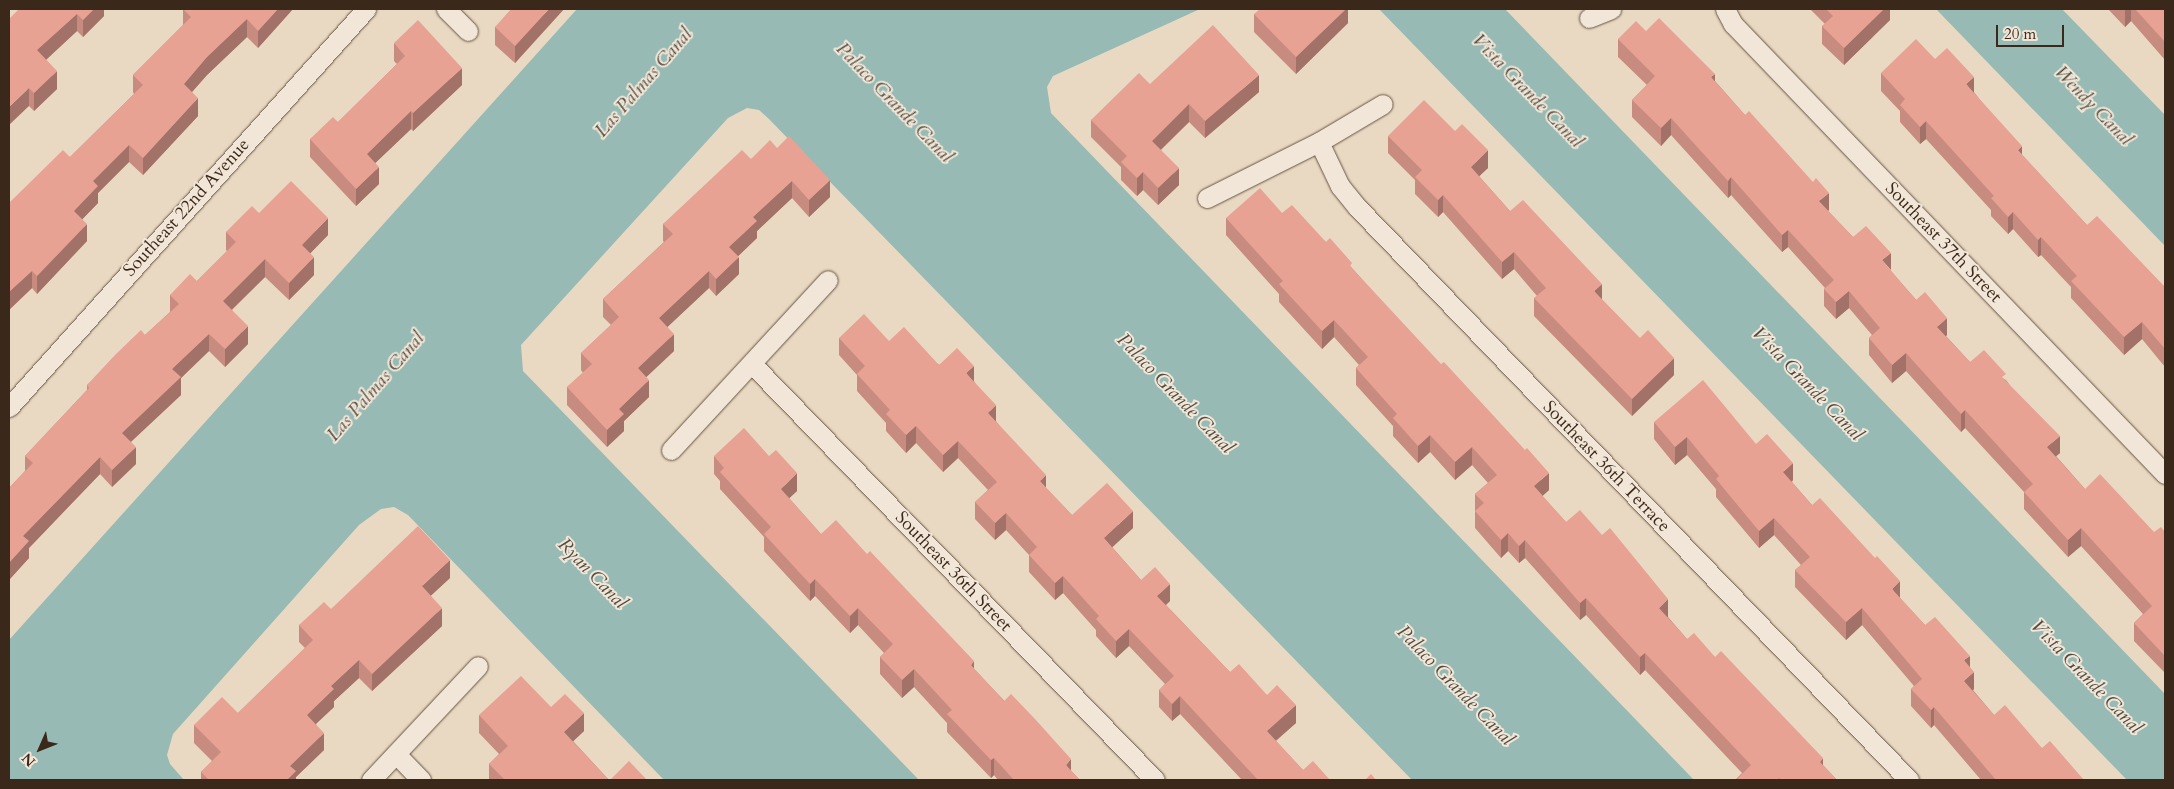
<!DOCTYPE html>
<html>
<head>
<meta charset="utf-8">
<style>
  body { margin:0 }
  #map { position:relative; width:2174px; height:789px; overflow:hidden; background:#e9d9c2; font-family:Cardo,serif }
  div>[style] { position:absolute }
  .water>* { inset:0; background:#97bab4 }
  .roads { filter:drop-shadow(0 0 1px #665444) drop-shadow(0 0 1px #665444) }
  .minor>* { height:19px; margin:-9.5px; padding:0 9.5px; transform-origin:9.5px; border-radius:9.5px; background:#f1e6d7 }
  .wall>* { inset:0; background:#c78b7f }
  .shaded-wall>* { inset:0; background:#a27168 }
  .building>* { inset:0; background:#e7a294 }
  span { translate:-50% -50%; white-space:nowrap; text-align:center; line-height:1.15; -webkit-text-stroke:4px #f1e6d7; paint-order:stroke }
  .street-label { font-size:18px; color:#3a281a }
  .water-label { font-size:19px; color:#514c40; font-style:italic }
  .frame { position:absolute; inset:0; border:10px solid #3a281a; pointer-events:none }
  .north { position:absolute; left:15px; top:724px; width:50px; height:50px; -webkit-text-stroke:4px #f1e6d7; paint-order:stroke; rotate:226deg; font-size:14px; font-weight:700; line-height:20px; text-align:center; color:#3a281a }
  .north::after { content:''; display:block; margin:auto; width:18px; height:22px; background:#3a281a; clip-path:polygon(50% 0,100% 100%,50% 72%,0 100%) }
  .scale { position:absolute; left:1996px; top:25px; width:68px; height:22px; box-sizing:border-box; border:2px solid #3a281a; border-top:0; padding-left:6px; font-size:15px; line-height:18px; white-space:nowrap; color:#3a281a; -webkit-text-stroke:4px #f1e6d7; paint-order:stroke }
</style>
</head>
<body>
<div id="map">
  <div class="water">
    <div style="clip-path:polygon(577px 9px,1200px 9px,1053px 76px,1047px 87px,1051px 113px,1694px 780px,1412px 780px,768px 118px,759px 110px,747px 108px,728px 118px,521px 345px,523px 371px,919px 780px,664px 780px,408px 515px,394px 507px,381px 509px,359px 525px,173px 734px,167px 755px,170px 764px,184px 780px,9px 780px,9px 640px)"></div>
    <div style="clip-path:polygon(1379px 9px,1505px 9px,2165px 694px,2165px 780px,2127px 780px)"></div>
    <div style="clip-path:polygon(1936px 9px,2062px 9px,2165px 115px,2165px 246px)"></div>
  </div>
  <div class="roads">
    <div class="minor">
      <div style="left:446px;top:9px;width:31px;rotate:45deg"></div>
      <div style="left:1725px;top:9px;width:17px;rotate:62deg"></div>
      <div style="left:1733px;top:24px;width:624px;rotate:46.17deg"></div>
      <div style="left:1589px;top:18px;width:24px;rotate:-22deg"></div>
      <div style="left:1319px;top:142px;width:49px;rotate:64.5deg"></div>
      <div style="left:1340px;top:186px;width:27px;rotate:51deg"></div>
      <div style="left:1357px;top:207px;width:796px;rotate:46.07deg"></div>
      <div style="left:1207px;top:198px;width:125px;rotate:-26.6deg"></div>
      <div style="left:1319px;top:142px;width:74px;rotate:-30.7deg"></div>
      <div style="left:752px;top:364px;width:579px;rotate:45.91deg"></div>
      <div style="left:9px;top:407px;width:535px;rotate:-48.11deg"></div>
      <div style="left:671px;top:450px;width:231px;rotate:-47.3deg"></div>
      <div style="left:396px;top:754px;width:36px;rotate:46deg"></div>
      <div style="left:371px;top:780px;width:156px;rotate:-46.8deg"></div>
    </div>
  </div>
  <div class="wall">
    <div style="clip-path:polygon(19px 9px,104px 9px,104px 16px,83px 37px,77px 31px,46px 60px,57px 89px,34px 111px,29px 106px)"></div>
    <div style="clip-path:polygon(183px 9px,293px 9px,258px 48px,247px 37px,207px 75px,192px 92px,198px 116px,143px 175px,129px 162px,98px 193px,98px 203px,82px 219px,87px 241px,37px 294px,32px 288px,9px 310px,9px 203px,70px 157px,134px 94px,133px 92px,133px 75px,183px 25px)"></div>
    <div style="clip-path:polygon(564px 9px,515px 63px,495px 45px,495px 27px)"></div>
    <div style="clip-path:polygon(1348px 9px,1348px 23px,1296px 74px,1254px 32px,1254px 14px)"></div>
    <div style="clip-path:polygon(1810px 9px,1890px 9px,1890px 20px,1844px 65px,1822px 44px,1822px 26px,1825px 24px)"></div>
    <div style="clip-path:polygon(2108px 9px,2165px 9px,2165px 60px,2131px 21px,2125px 27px)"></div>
    <div style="clip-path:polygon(1646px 31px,1715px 81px,1829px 210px,1828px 211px,1853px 237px,1890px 270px,1947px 335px,1946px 336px,1970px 362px,2006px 380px,2060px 453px,2056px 456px,2085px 489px,2154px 532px,2165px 532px,2165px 673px,2134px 641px,2134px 623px,2143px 614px,2081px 546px,2068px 557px,2024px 509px,2024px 492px,1965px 428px,1961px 432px,1906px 371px,1892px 383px,1869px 355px,1869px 338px,1872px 335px,1849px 308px,1836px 319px,1824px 306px,1824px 289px,1825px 288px,1788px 247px,1782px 252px,1731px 195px,1728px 198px,1671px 135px,1661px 146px,1632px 117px,1632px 100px,1647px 85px,1618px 57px,1618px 39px)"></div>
    <div style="clip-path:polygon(394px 43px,462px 85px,413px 131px,411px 129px,375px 163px,379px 184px,356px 206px,310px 157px,310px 139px,338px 122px,397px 64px,394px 61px)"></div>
    <div style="clip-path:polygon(1935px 59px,1974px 92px,2022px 155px,2087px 225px,2165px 287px,2165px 367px,2142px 339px,2124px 355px,2071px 298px,2071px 287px,2041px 255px,2038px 257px,2013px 229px,2008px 234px,1991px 216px,1991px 210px,1926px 139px,1920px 144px,1900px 122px,1900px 111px,1881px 91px,1881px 73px)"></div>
    <div style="clip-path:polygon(1150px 84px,1259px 92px,1205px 138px,1189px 122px,1161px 150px,1179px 185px,1158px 205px,1143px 190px,1137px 196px,1121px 180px,1121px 167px,1091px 137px,1091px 120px)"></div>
    <div style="clip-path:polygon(1388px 136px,1488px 168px,1479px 176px,1510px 211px,1602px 300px,1674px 375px,1632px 416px,1534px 316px,1534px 298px,1537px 296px,1514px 269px,1502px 279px,1443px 212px,1438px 217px,1415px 194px,1415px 180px,1388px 153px)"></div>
    <div style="clip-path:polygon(777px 148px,830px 197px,809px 217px,792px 198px,757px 231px,757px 238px,738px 256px,739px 274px,716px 296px,709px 288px,667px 327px,674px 351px,646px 377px,649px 397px,624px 421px,624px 431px,607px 447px,567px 405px,567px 387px,583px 373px,581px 370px,581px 353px,611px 325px,603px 317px,603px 299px,664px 242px,663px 241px,663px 224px,751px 159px)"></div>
    <div style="clip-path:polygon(259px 213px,328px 235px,310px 253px,314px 275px,289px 300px,265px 277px,232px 310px,248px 344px,225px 367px,209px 351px,181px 378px,181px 395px,131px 442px,136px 464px,112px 487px,100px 474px,29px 548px,29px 558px,9px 580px,9px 488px,25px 471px,25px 456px,87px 390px,87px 385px,145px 335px,170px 312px,170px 295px,197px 281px,227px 251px,226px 250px,226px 232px)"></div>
    <div style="clip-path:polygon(1282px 213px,1326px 242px,1352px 268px,1549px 490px,1542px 496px,1566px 522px,1668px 617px,1687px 639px,1715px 657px,1823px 765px,1837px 780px,1735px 780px,1742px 773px,1645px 670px,1640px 675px,1586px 615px,1580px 620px,1525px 558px,1519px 563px,1508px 551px,1501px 558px,1475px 528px,1475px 494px,1488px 483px,1472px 465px,1455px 480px,1430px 452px,1418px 463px,1393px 436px,1393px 426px,1356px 385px,1356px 368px,1359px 365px,1334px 337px,1322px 349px,1279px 302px,1279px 294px,1226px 235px,1226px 218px)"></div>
    <div style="clip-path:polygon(839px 338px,889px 341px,974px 381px,996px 421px,1046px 488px,1072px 515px,1133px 528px,1112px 547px,1141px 580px,1170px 601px,1166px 605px,1230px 672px,1267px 695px,1296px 723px,1276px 741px,1303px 770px,1330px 780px,1242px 780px,1180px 714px,1172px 721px,1159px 707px,1159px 690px,1165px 684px,1129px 646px,1116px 658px,1096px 636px,1096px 630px,1063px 593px,1055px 600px,1029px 572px,1029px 555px,1006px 530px,995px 540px,975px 519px,975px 502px,988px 490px,958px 458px,943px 472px,916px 443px,906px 453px,886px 431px,886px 423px,857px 391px,857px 375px,839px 355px)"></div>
    <div style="clip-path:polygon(1654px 422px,1756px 444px,1793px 480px,1792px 482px,1812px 505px,1900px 598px,1925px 625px,1970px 667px,1974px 689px,1973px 690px,1994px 715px,2042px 748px,2084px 780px,1981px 780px,1934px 725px,1931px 728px,1911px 706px,1911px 689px,1914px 686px,1862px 625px,1846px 640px,1795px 587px,1795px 570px,1801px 565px,1774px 535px,1759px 548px,1716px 497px,1716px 489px,1687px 455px,1675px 465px,1654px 439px)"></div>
    <div style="clip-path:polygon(714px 456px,797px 491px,789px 498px,821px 534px,974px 669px,1080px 780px,998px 780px,994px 775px,991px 778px,947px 732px,947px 723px,914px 687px,902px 698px,880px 674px,880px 657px,884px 653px,858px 625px,850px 633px,815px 596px,810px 601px,764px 551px,764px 537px,720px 489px,720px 481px,714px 474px)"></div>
    <div style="clip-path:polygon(450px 578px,430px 596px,442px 626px,372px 691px,359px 678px,334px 701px,334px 707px,316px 724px,324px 750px,296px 777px,296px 780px,201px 780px,201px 772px,212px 761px,194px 743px,194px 725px,238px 713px,305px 648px,299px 642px,299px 625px,331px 609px)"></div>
    <div style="clip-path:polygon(551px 707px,584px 731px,573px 741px,609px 780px,489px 780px,489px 764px,499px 754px,479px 733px,479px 715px)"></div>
  </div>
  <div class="shaded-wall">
    <div style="clip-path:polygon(94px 9px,104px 9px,104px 16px,83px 37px,83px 20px)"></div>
    <div style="clip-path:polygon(278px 9px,293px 9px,258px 48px,258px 31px)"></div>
    <div style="clip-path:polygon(549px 9px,564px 9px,515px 63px,515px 46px)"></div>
    <div style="clip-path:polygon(1346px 9px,1348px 9px,1348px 23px,1296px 74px,1296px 57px)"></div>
    <div style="clip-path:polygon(1884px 9px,1890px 9px,1890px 20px,1844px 65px,1844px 48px)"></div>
    <div style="clip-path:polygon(2126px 9px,2131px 9px,2131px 21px,2125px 27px,2125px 10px)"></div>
    <div style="clip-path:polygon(77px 14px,77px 31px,37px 68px,37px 50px)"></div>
    <div style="clip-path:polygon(247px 19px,247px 37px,207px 75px,184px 101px,184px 84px,207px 57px)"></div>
    <div style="clip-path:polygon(462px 68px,462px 85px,413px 131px,413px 113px)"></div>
    <div style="clip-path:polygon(57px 71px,57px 89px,34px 111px,34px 93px)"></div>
    <div style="clip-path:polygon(1715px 74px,1715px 91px,1711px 77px)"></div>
    <div style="clip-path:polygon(1259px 75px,1259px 92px,1205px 138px,1205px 121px)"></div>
    <div style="clip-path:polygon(1974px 77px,1974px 94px,1966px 84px)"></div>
    <div style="clip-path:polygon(29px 88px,29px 106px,9px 125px,9px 107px)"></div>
    <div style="clip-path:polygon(198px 98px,198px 116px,143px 175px,143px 158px)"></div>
    <div style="clip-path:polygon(1189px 104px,1189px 122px,1152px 158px,1152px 141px)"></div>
    <div style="clip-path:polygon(411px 111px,411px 129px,367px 171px,367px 154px)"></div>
    <div style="clip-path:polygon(1671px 118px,1671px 135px,1661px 146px,1661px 128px)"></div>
    <div style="clip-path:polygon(1926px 121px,1926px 139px,1920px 144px,1920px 127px)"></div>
    <div style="clip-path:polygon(129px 145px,129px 162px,98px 193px,98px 203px,74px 228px,74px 211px,93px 181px)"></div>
    <div style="clip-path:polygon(2022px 146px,2022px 163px,2018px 150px)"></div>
    <div style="clip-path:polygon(1488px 150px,1488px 168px,1471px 184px,1471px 167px)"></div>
    <div style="clip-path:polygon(379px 167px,379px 184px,356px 206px,356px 189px)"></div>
    <div style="clip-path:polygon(1179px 168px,1179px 185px,1158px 205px,1158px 188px)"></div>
    <div style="clip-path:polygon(1143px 172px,1143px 190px,1137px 196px,1137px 178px)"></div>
    <div style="clip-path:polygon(1731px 177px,1731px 195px,1728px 198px,1728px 181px)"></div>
    <div style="clip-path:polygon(830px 180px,830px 197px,809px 217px,809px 200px)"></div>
    <div style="clip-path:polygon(792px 181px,792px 198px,757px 231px,757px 238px,729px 265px,729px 247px,753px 217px)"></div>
    <div style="clip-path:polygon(1829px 193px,1829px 210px,1819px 219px,1819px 201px)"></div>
    <div style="clip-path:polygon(1443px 195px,1443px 212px,1438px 217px,1438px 200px)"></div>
    <div style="clip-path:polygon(2013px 212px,2013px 229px,2008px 234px,2008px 217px)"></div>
    <div style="clip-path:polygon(328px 218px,328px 235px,302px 262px,302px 245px)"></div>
    <div style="clip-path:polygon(87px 224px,87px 241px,37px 294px,37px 276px)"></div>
    <div style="clip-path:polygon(1788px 230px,1788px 247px,1782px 252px,1782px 235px)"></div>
    <div style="clip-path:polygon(2041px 237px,2041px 255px,2038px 257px,2038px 240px)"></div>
    <div style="clip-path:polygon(1514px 252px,1514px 269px,1502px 279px,1502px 262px)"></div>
    <div style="clip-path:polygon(1891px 253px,1891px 270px,1882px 260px)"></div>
    <div style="clip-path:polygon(314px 257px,314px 275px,289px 300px,289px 283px)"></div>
    <div style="clip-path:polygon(739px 257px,739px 274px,716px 296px,716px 279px)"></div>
    <div style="clip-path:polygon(265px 259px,265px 277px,223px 318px,223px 301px)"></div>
    <div style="clip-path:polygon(32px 271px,32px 288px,9px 310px,9px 292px)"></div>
    <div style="clip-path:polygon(709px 271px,709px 288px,659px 335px,659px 318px)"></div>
    <div style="clip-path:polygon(1602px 284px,1602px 301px,1594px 291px)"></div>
    <div style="clip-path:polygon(1849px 291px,1849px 308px,1836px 319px,1836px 302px)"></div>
    <div style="clip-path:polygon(1947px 318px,1947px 335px,1937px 344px,1937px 327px)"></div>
    <div style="clip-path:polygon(1334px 320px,1334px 337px,1322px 349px,1322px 331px)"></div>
    <div style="clip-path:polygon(2142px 322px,2142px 339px,2124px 355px,2124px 337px)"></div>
    <div style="clip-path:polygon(248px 326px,248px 344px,225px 367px,225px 349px)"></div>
    <div style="clip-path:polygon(209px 334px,209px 351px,181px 378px,181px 395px,122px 450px,122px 433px,172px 369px)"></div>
    <div style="clip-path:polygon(674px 334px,674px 351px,638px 385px,638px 368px)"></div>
    <div style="clip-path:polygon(1906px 353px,1906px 371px,1892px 383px,1892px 365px)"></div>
    <div style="clip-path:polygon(1674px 358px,1674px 375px,1632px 416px,1632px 399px)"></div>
    <div style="clip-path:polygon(974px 366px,974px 383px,966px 373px)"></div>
    <div style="clip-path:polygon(649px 380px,649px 397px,624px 421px,624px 431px,607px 447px,607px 430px,619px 409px)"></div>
    <div style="clip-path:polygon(996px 405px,996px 423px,988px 413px)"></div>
    <div style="clip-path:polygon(1965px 410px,1965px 428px,1961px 432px,1961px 414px)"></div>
    <div style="clip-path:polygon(916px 426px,916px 443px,906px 453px,906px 435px)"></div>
    <div style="clip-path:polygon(1430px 435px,1430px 452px,1418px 463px,1418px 446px)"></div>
    <div style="clip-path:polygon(2060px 436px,2060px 453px,2047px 464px,2047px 447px)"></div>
    <div style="clip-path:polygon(1687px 437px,1687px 455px,1675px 465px,1675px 447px)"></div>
    <div style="clip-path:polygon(958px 441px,958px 458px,943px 472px,943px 455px)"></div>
    <div style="clip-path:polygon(136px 447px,136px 464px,112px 487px,112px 470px)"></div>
    <div style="clip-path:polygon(1472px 447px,1472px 465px,1455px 480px,1455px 462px)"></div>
    <div style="clip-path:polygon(100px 457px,100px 474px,29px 548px,29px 558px,9px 580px,9px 563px,23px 536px)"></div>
    <div style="clip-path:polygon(1793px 463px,1793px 480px,1783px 489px,1783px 472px)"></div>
    <div style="clip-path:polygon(797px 473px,797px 491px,781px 506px,781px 489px)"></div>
    <div style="clip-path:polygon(1549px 473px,1549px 490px,1534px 504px,1534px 486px)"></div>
    <div style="clip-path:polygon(1046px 475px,1046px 492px,1040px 481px)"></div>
    <div style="clip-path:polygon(1133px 511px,1133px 528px,1104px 555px,1104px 538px)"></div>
    <div style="clip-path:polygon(1006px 513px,1006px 530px,995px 540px,995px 523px)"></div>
    <div style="clip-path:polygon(1774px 518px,1774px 535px,1759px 548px,1759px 531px)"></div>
    <div style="clip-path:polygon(2081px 528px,2081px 546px,2068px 557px,2068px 540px)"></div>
    <div style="clip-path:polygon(1508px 533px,1508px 551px,1501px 558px,1501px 540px)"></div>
    <div style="clip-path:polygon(1525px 540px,1525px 558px,1519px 563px,1519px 546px)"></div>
    <div style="clip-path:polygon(450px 560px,450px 578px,422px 604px,422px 586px)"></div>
    <div style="clip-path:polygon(1063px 576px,1063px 593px,1055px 600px,1055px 583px)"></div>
    <div style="clip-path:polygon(815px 579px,815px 596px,810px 601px,810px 584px)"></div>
    <div style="clip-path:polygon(1900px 581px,1900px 599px,1892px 589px)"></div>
    <div style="clip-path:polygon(1170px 584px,1170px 601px,1157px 613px,1157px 596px)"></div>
    <div style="clip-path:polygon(1586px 598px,1586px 615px,1580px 620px,1580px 603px)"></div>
    <div style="clip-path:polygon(1668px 599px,1668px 617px,1659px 625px,1659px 608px)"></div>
    <div style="clip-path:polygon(442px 608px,442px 626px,372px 691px,372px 674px)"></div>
    <div style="clip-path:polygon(858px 608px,858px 625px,850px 633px,850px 616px)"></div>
    <div style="clip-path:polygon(1862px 608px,1862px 625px,1846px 640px,1846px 622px)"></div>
    <div style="clip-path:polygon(1129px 629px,1129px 646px,1116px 658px,1116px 641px)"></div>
    <div style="clip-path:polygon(1645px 653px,1645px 670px,1640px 675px,1640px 657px)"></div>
    <div style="clip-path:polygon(1970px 656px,1970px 673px,1964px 660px)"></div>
    <div style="clip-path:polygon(359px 660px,359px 678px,334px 701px,334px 707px,307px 732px,307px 715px,331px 686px)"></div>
    <div style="clip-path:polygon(974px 661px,974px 678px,971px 665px)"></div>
    <div style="clip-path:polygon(914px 669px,914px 687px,902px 698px,902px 680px)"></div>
    <div style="clip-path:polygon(1974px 672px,1974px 689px,1964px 698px,1964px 681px)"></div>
    <div style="clip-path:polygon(1180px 696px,1180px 714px,1172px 721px,1172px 704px)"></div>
    <div style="clip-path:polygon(1296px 705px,1296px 723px,1267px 748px,1267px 731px)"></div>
    <div style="clip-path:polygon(1934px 707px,1934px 725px,1931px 728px,1931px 710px)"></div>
    <div style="clip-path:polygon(584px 713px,584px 731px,564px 750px,564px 732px)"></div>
    <div style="clip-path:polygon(324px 733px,324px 750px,296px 777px,296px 780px,287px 780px,290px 766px)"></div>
    <div style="clip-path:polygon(994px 758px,994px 775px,991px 778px,991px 760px)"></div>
    <div style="clip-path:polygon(1823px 758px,1823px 776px,1820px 762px)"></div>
    <div style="clip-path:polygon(1071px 759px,1071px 777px,1066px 765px)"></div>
  </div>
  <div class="building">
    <div style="clip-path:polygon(19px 9px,94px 9px,83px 20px,77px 14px,37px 50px,57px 71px,34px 93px,29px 88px,9px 107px,9px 19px)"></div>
    <div style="clip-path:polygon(183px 9px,278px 9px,258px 31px,247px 19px,207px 57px,184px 84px,198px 98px,143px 158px,129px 145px,93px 181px,98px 186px,74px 211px,87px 224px,37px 276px,32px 271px,9px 292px,9px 203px,63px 150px,70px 157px,143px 85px,133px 75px,191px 17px)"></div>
    <div style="clip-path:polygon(511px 9px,549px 9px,515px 46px,495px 27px)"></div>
    <div style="clip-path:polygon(1260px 9px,1346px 9px,1296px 57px,1254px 14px)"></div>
    <div style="clip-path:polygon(1826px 9px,1884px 9px,1844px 48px,1822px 26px,1833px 16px)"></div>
    <div style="clip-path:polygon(2135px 9px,2165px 9px,2165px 42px)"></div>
    <div style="clip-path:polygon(1659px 18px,1715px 74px,1711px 77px,1745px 115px,1749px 111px,1813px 182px,1816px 178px,1829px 193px,1819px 201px,1853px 237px,1866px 226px,1891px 253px,1882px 260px,1916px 300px,1925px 292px,1947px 318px,1937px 327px,1970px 362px,1984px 350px,2006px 374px,2002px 377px,2060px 436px,2047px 447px,2085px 489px,2100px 474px,2154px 532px,2161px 527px,2165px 532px,2165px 656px,2134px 623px,2152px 606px,2081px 528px,2068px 540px,2024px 492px,2033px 484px,1965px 410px,1961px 414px,1906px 353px,1892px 365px,1869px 338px,1880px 328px,1849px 291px,1836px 302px,1824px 289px,1834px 280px,1788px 230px,1782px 235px,1731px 177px,1728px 181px,1671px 118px,1661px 128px,1632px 100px,1655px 76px,1618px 39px,1636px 21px,1646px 31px)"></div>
    <div style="clip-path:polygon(418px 20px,462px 68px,413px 113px,411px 111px,367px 154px,379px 167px,356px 189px,310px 139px,333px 117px,338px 122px,405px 56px,394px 43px)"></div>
    <div style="clip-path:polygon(1213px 25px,1259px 75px,1205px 121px,1189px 104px,1152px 141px,1179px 168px,1158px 188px,1143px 172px,1137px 178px,1121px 162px,1127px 156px,1091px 120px,1139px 73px,1150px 84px)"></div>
    <div style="clip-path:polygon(1916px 39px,1935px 59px,1947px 48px,1974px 77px,1966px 84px,2022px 146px,2018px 150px,2087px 225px,2097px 216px,2165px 287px,2165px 349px,2142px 322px,2124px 337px,2071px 281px,2077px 276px,2041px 237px,2038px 240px,2013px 212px,2008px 217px,1991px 198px,1994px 196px,1926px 121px,1920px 127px,1900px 105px,1905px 99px,1881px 73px)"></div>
    <div style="clip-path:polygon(1424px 100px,1455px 131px,1462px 124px,1488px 150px,1471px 167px,1510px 211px,1523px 200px,1602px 284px,1594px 291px,1640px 338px,1648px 330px,1674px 358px,1632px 399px,1534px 298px,1546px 288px,1514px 252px,1502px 262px,1443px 195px,1438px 200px,1415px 177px,1422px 170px,1388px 136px)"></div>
    <div style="clip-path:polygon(789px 136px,830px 180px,809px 200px,792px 181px,753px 217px,757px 221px,729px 247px,739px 257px,716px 279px,709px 271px,659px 318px,674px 334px,638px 368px,649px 380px,619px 409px,624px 414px,607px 430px,567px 387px,592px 364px,581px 353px,619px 317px,603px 299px,673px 234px,663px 224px,742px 150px,751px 159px,770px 140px,777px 148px)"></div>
    <div style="clip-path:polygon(291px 181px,328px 218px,302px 245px,314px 257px,289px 283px,265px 259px,223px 301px,248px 326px,225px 349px,209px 334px,172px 369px,181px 377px,122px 433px,136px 447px,112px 470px,100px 457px,23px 536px,29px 541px,9px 563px,9px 488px,33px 463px,25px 456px,89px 388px,87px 385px,115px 355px,141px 330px,145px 335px,179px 304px,170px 295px,190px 274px,197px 281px,236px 242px,226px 232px,252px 206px,259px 213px)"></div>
    <div style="clip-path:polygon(1260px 188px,1282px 213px,1292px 205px,1326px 242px,1330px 238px,1352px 263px,1350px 266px,1441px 364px,1444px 362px,1525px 450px,1527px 448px,1549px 473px,1534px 486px,1566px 522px,1580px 510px,1602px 535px,1610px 528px,1668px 599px,1659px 608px,1687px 639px,1694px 633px,1715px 657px,1721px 651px,1823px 758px,1820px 762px,1837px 780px,1781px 780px,1779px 778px,1777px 780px,1736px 780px,1751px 765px,1645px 653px,1640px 657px,1586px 598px,1580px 603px,1525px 540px,1519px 546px,1508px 533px,1501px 540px,1475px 511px,1484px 503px,1475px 494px,1497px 475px,1472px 447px,1455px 462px,1430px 435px,1418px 446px,1393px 418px,1397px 414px,1356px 368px,1368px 357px,1334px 320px,1322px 331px,1279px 284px,1283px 281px,1226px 218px)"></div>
    <div style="clip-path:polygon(864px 314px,889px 341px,904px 327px,939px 365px,957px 348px,974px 366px,966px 373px,996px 405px,988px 413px,1046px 475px,1040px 481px,1072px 515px,1107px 483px,1133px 511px,1104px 538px,1141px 580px,1155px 567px,1170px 584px,1157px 596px,1230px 672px,1239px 664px,1267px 695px,1277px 685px,1296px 705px,1267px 731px,1303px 770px,1313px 761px,1330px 780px,1258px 780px,1180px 696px,1172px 704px,1159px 690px,1174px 676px,1129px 629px,1116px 641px,1096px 619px,1099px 616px,1063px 576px,1055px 583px,1029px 555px,1037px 547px,1006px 513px,995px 523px,975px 502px,997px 482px,958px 441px,943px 455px,916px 426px,906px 435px,886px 414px,890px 410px,857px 374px,865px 366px,839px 338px)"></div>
    <div style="clip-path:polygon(1703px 380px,1756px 444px,1767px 434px,1793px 463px,1783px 472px,1812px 505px,1820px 498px,1875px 558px,1877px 556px,1900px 581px,1892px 589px,1925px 625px,1935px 617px,1970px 656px,1964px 660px,1974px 672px,1964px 681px,1994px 715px,2005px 705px,2042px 748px,2050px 741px,2084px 780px,1996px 780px,1934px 707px,1931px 710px,1911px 689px,1922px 679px,1862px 608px,1846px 622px,1795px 570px,1810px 557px,1774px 518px,1759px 531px,1716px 479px,1719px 476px,1687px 437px,1675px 447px,1654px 422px)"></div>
    <div style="clip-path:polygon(744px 428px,769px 456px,776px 450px,797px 473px,781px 489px,821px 534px,836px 520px,867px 554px,870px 551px,974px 661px,971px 665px,1004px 701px,1011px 694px,1035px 719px,1071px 759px,1066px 765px,1080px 780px,1014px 780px,994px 758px,991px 760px,947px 714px,952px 710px,914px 669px,902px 680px,880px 657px,893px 644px,858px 608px,850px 616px,815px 579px,810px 584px,764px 534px,771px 527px,720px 472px,724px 468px,714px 456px)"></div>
    <div style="clip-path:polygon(418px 526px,450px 560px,422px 586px,442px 608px,372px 674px,359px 660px,331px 686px,334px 689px,307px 715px,324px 733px,290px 766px,296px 771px,287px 780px,209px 780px,201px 772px,221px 752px,194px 725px,222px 697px,238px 713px,313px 640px,299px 625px,324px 602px,331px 609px)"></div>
    <div style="clip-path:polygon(521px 676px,551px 707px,565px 694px,584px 713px,564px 732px,609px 780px,505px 780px,489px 764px,508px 746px,479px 715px)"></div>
    <div style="clip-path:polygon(629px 761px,647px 780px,610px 780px)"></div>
    <div style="clip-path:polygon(1371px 774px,1376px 780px,1365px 780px)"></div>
  </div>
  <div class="street-label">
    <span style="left:187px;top:208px;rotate:-48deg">Southeast 22nd Avenue</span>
    <span style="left:1943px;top:243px;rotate:46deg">Southeast 37th Street</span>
    <span style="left:1606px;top:467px;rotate:46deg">Southeast 36th Terrace</span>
    <span style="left:953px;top:572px;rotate:46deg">Southeast 36th Street</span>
  </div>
  <div class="water-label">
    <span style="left:644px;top:83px;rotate:-49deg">Las Palmas Canal</span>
    <span style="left:1527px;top:91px;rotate:46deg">Vista Grande Canal</span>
    <span style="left:894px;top:103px;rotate:46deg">Palaco Grande Canal</span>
    <span style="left:2093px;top:106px;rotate:46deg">Wendy Canal</span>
    <span style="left:1807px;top:384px;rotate:46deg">Vista Grande Canal</span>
    <span style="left:376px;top:387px;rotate:-49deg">Las Palmas Canal</span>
    <span style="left:1175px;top:394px;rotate:46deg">Palaco Grande Canal</span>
    <span style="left:592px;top:574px;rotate:46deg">Ryan Canal</span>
    <span style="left:2086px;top:677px;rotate:46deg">Vista Grande Canal</span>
    <span style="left:1455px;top:686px;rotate:46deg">Palaco Grande Canal</span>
  </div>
  <div class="frame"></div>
  <div class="north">N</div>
  <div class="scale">20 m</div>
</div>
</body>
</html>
